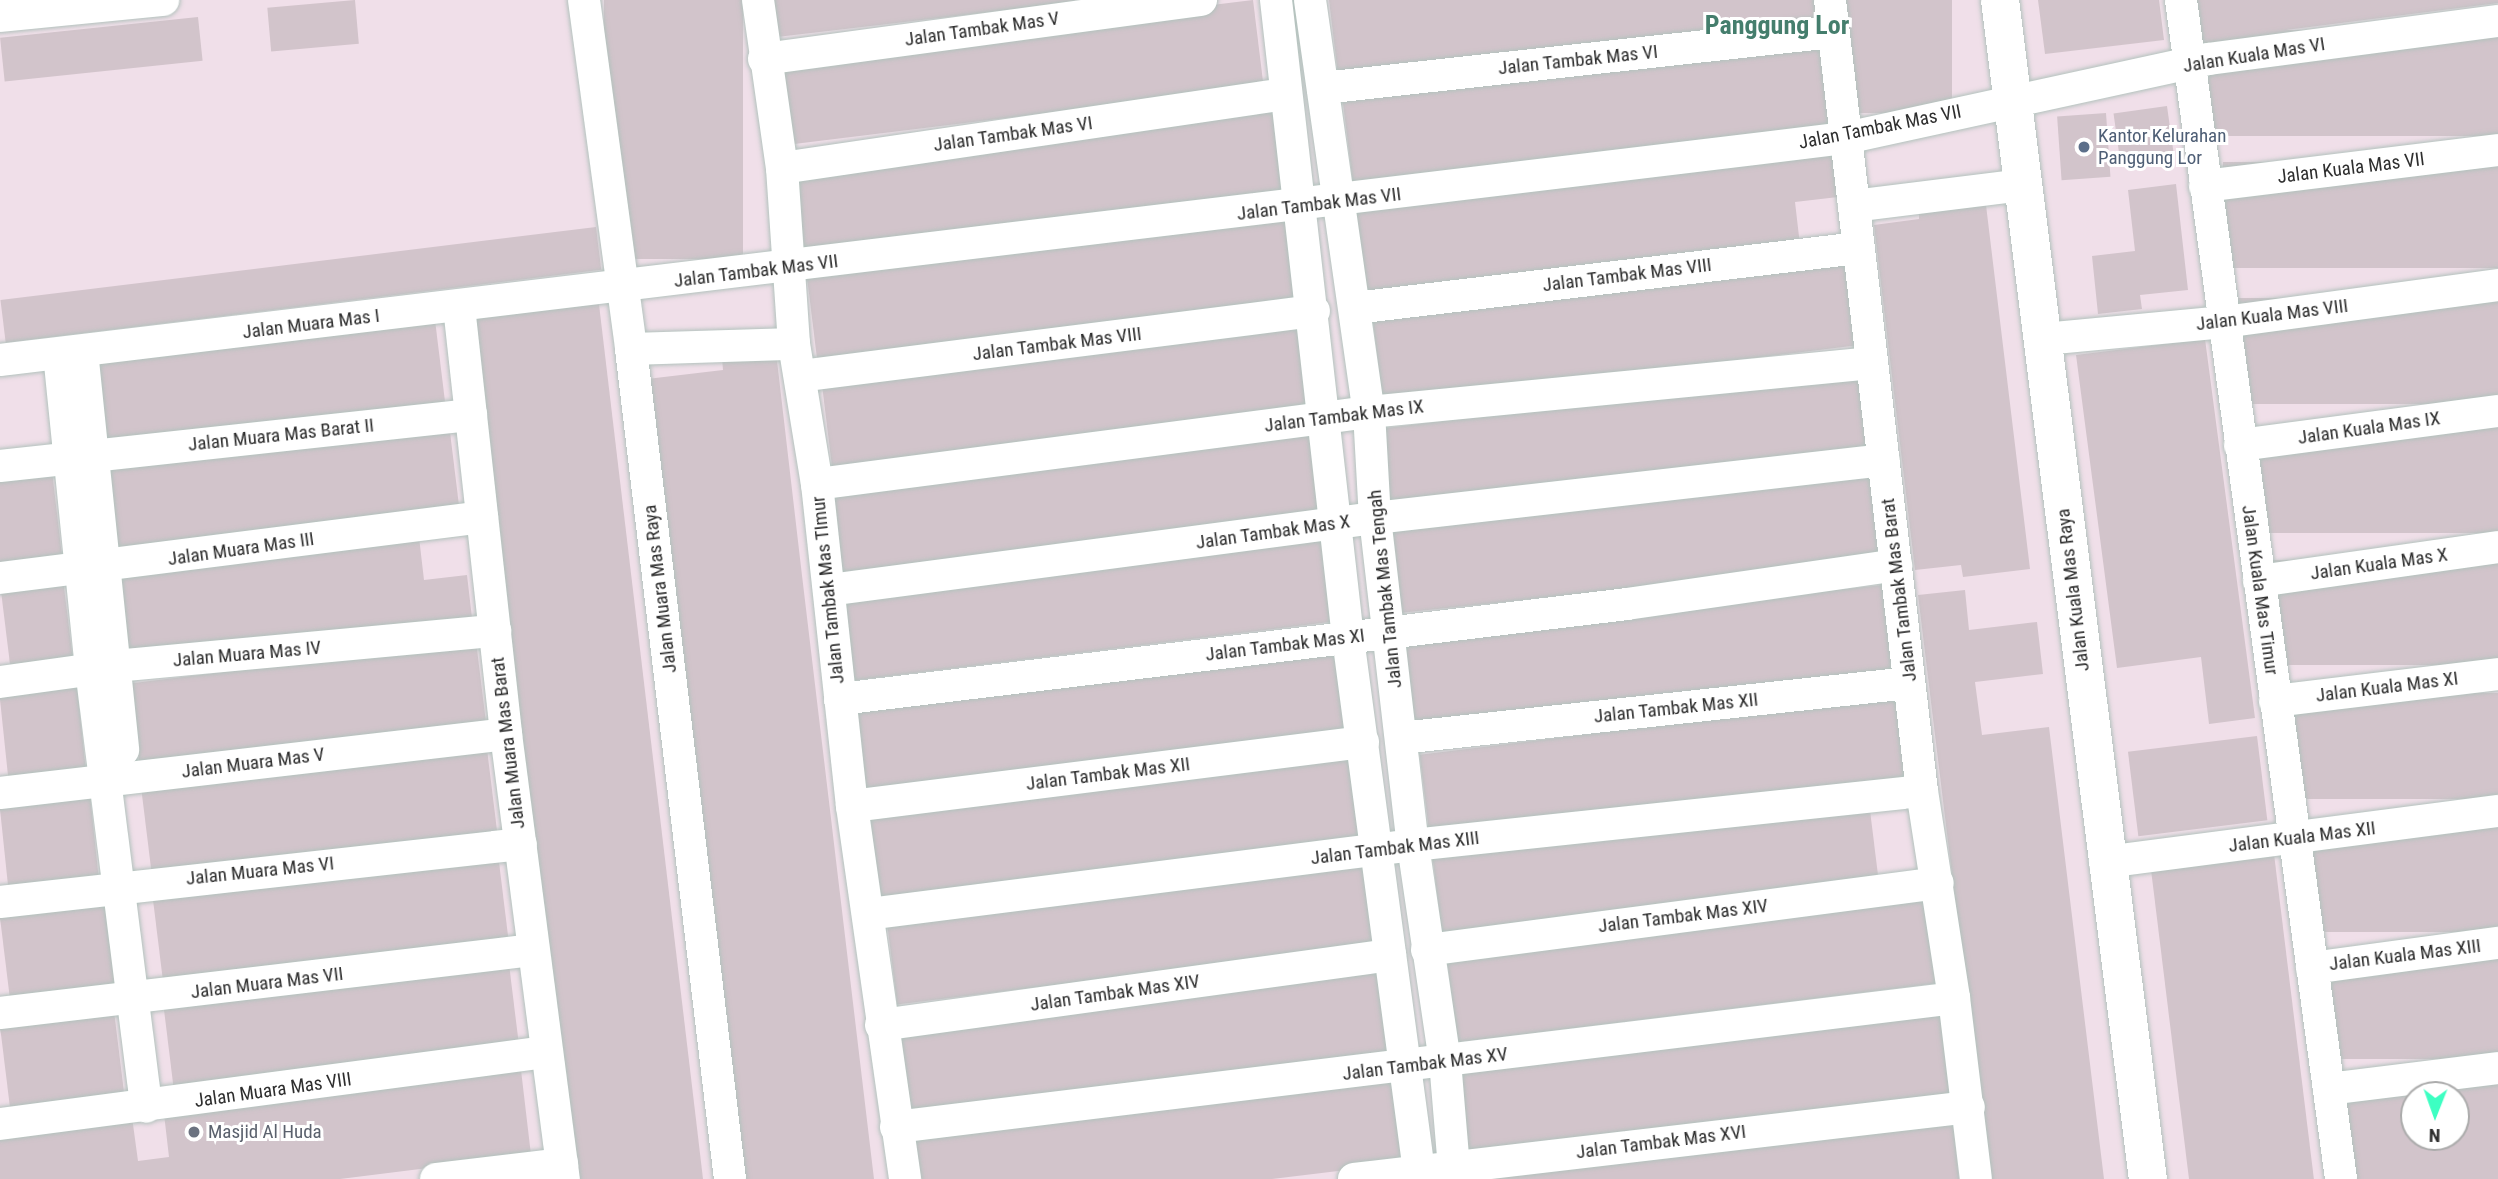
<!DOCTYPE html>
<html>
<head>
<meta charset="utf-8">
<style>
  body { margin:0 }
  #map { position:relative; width:2498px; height:1179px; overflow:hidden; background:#f0dfe9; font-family:"Roboto Condensed",sans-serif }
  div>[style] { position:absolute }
  .building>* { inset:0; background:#d2c4cb; transform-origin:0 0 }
  .roads { filter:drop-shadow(0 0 2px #b3c2bd) drop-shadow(0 0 2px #b3c2bd) }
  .street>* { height:32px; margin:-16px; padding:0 16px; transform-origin:16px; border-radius:16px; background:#fff }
  .secondary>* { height:38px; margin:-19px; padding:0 19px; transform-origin:19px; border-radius:19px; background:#fff }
  .dots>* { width:19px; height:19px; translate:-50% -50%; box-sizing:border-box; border:4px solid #fff; border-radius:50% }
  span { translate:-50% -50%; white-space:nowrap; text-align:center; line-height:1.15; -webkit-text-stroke:6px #fff; paint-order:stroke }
  .street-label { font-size:19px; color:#2e2e2e }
  .service-label { font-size:19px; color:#4e5e75 }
  .left { translate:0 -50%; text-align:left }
  .worship-label { font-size:19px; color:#5b616d }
  .district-label { font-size:26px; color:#457e6d; font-weight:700 }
  .north { position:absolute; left:2400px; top:1081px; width:70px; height:70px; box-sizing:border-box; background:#fff; border:2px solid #ababab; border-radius:50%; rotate:181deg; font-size:19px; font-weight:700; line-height:28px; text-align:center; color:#2e2e2e }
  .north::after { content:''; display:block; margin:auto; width:24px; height:32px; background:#3dffc2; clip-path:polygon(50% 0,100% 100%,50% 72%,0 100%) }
</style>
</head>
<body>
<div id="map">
  <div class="building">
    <div style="left:355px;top:0;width:44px;height:88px;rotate:85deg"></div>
    <div style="left:604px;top:0;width:139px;height:259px"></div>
    <div style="clip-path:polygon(772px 0,1075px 0,1075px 2px,777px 37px)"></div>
    <div style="left:1253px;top:0;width:87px;height:477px;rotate:83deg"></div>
    <div style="clip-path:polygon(1329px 0,1815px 0,1818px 20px,1338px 75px)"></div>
    <div style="left:1845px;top:0;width:107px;height:113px"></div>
    <div style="clip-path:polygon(2038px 0,2159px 0,2164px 40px,2045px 54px)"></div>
    <div style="clip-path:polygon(2194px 0,2498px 0,2498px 3px,2199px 41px)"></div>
    <div style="left:198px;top:17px;width:44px;height:199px;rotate:84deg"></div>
    <div style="left:2498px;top:30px;width:106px;height:297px;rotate:90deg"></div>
    <div style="left:1821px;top:41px;width:87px;height:482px;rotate:83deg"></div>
    <div style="left:2167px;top:106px;width:53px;height:54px;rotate:82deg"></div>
    <div style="left:1272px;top:109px;width:86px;height:481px;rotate:83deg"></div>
    <div style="left:2106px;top:113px;width:64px;height:49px;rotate:86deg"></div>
    <div style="clip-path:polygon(1834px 154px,1838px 197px,1795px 202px,1800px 245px,1364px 295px,1354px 209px)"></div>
    <div style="left:2498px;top:162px;width:106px;height:275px;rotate:90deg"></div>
    <div style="clip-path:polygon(2176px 184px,2188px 290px,2140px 295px,2142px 309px,2098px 314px,2092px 256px,2135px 251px,2128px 190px)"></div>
    <div style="clip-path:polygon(1986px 205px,2030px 569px,1963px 577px,1961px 565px,1915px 570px,1874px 225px,1919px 219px,1919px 213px)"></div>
    <div style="left:1287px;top:215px;width:86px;height:484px;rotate:83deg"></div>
    <div style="left:596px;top:227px;width:43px;height:600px;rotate:83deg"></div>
    <div style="left:1847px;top:260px;width:86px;height:478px;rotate:83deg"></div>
    <div style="clip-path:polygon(598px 296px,697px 1128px,703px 1179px,571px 1179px,467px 311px)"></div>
    <div style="left:2498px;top:298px;width:106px;height:262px;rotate:90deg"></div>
    <div style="left:435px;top:320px;width:86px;height:348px;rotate:83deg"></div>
    <div style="left:1299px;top:323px;width:86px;height:481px;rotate:83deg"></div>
    <div style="clip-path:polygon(2205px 339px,2255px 718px,2209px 724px,2201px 657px,2117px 668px,2076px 355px)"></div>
    <div style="clip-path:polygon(776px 352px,801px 567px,874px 1179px,742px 1179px,647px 379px,723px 370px,722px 358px)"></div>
    <div style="left:1858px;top:370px;width:87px;height:480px;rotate:83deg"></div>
    <div style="left:449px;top:424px;width:86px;height:349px;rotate:83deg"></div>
    <div style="left:2498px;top:427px;width:106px;height:248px;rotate:90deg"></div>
    <div style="left:1310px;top:428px;width:86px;height:482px;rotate:83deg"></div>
    <div style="clip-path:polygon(52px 471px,62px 556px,0 563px,0 476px)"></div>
    <div style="left:1870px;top:477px;width:86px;height:480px;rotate:84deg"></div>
    <div style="left:1325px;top:536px;width:86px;height:488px;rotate:83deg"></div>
    <div style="clip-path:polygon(419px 537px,424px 580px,467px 575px,472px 618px,126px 655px,116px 570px)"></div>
    <div style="left:2498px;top:560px;width:105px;height:231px;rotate:90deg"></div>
    <div style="left:63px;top:579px;width:87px;height:63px;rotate:83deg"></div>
    <div style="left:1883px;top:585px;width:86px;height:482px;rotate:84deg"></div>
    <div style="clip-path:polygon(1965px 590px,1969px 630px,2037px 622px,2043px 674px,1975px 682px,1982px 735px,2049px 727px,2104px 1179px,1989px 1179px,1918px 595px)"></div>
    <div style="left:476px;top:641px;width:86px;height:349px;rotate:83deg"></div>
    <div style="left:1337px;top:645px;width:86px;height:485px;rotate:83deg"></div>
    <div style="left:77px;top:686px;width:86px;height:78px;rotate:84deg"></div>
    <div style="left:2498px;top:693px;width:106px;height:213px;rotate:90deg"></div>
    <div style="left:1899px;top:696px;width:87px;height:483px;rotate:83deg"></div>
    <div style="left:2257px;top:736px;width:85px;height:130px;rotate:83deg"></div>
    <div style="left:487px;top:749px;width:87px;height:348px;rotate:83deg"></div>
    <div style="left:1351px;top:753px;width:87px;height:485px;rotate:83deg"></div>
    <div style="left:90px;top:795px;width:85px;height:91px;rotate:84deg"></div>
    <div style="left:1869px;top:802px;width:86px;height:440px;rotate:83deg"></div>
    <div style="left:2498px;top:826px;width:106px;height:194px;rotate:90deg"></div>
    <div style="left:498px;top:854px;width:86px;height:348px;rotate:83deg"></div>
    <div style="left:2274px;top:854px;width:328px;height:124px;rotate:83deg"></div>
    <div style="left:1368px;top:860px;width:86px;height:485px;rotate:83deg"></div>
    <div style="left:1927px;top:897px;width:87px;height:484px;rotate:83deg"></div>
    <div style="left:106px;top:903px;width:86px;height:107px;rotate:83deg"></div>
    <div style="left:2498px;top:953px;width:106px;height:177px;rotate:90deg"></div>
    <div style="left:509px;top:964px;width:87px;height:348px;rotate:83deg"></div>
    <div style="left:1378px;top:969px;width:86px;height:483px;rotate:83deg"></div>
    <div style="left:114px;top:1011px;width:86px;height:115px;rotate:83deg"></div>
    <div style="left:1942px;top:1013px;width:86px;height:488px;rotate:83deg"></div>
    <div style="clip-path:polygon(521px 1070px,531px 1155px,340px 1179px,0 1179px,0 1134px,132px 1117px,138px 1161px,169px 1157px,164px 1114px)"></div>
    <div style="clip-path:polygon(1393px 1077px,1404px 1163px,1272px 1179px,920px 1179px,915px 1137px)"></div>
    <div style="clip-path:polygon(2498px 1082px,2498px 1179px,2351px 1179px,2341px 1103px,2414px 1094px,2414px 1137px,2456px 1137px,2456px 1095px,2415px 1093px)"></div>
    <div style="clip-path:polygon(1953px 1122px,1959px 1179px,1473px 1179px)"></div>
  </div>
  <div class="roads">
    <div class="street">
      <div style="left:584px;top:0;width:352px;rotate:82.3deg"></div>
      <div style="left:631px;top:349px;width:836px;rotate:83.2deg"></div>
      <div style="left:758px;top:0;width:170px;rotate:81.9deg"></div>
      <div style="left:782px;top:168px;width:176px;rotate:86.1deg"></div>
      <div style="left:794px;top:344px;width:142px;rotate:80.7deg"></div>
      <div style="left:817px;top:484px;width:324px;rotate:83.8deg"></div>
      <div style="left:852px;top:806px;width:377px;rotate:81.9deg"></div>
      <div style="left:1276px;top:0;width:642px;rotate:83.56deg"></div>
      <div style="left:1348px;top:638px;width:546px;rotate:82.42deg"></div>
      <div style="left:1310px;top:0;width:416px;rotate:81.9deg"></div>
      <div style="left:1369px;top:412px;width:106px;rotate:86.8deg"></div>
      <div style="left:1375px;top:518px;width:329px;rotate:83.4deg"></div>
      <div style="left:1413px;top:845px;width:218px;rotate:81.6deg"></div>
      <div style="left:1445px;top:1061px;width:118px;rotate:85.2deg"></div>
      <div style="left:1830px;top:0;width:796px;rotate:83.37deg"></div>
      <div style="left:1922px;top:791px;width:209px;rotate:81.2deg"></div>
      <div style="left:1954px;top:998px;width:182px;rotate:83.1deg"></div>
      <div style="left:2181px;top:0;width:1190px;rotate:82.27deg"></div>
      <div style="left:0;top:16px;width:164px;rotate:-5.6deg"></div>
      <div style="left:764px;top:59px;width:441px;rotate:-7.7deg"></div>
      <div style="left:1323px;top:88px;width:513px;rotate:-6.27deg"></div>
      <div style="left:782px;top:168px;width:508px;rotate:-8.37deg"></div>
      <div style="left:2205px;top:186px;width:295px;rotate:-7deg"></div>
      <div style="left:1854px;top:206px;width:169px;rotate:-7.1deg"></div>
      <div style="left:459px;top:307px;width:430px;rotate:83.7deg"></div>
      <div style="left:506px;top:734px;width:449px;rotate:82.6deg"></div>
      <div style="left:1355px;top:308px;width:507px;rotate:-6.8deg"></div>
      <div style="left:2044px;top:339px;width:181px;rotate:-5.4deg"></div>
      <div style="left:2224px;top:322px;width:276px;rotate:-7.7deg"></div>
      <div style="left:631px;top:349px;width:163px;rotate:-1.8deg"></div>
      <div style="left:82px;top:351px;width:401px;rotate:84.1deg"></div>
      <div style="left:59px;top:354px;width:317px;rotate:84.2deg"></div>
      <div style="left:91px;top:669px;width:441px;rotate:82.8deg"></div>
      <div style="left:0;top:360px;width:1859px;rotate:-6.86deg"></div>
      <div style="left:1846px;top:138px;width:371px;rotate:-12.3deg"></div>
      <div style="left:2208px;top:59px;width:292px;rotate:-7.5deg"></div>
      <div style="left:800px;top:376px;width:518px;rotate:-7.21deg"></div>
      <div style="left:2240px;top:445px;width:260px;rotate:-7.5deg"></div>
      <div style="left:0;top:466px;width:474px;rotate:-6.2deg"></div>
      <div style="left:817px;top:484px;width:557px;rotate:-7.43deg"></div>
      <div style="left:1369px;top:412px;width:505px;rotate:-5.56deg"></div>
      <div style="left:0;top:578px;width:486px;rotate:-7.2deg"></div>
      <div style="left:2259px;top:581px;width:241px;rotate:-8.1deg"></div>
      <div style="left:829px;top:590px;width:551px;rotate:-7.51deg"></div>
      <div style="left:1375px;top:518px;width:512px;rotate:-6.5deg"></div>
      <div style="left:0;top:682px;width:116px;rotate:-7.9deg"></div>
      <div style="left:115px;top:666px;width:382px;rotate:-5.3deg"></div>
      <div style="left:840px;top:699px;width:793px;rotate:-6.88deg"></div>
      <div style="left:1627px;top:604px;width:272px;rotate:-8.2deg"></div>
      <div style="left:2275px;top:701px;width:225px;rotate:-6.9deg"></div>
      <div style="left:1401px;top:738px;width:511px;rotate:-6.18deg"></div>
      <div style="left:0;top:793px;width:509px;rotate:-6.65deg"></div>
      <div style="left:852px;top:806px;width:515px;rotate:-7.14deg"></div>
      <div style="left:2105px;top:862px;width:396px;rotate:-7.4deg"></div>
      <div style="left:0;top:902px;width:524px;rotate:-6.35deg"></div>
      <div style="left:868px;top:914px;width:549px;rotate:-7.22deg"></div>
      <div style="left:1413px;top:845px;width:512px;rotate:-6.06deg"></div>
      <div style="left:1427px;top:950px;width:515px;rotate:-7.47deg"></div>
      <div style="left:2312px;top:968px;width:188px;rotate:-7.7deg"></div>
      <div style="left:0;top:1013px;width:537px;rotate:-6.74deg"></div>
      <div style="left:881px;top:1025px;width:514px;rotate:-7.83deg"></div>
      <div style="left:2329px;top:1089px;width:170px;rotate:-7.1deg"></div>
      <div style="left:0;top:1124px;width:551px;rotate:-7.51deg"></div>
      <div style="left:896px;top:1127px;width:1066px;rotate:-6.95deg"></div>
      <div style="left:436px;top:1179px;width:127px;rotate:-6.8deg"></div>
      <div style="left:1354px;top:1179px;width:619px;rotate:-6.68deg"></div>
    </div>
    <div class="secondary">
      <div style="left:2000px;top:0;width:1188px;rotate:82.85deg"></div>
    </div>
  </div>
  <div class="dots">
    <div style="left:2084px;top:147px;background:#5c6f8a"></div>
    <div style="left:194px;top:1132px;background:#6b7280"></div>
  </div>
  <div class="street-label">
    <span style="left:982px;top:29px;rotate:-8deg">Jalan Tambak Mas V</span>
    <span style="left:2254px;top:55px;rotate:-9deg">Jalan Kuala Mas VI</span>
    <span style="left:1578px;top:60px;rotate:-6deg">Jalan Tambak Mas VI</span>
    <span style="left:1880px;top:127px;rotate:-11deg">Jalan Tambak Mas VII</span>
    <span style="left:1013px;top:134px;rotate:-8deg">Jalan Tambak Mas VI</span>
    <span style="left:2351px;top:168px;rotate:-7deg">Jalan Kuala Mas VII</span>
    <span style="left:1319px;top:204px;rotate:-7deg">Jalan Tambak Mas VII</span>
    <span style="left:756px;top:271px;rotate:-7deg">Jalan Tambak Mas VII</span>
    <span style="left:1627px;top:275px;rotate:-7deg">Jalan Tambak Mas VIII</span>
    <span style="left:2272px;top:315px;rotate:-7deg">Jalan Kuala Mas VIII</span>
    <span style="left:311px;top:324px;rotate:-7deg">Jalan Muara Mas I</span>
    <span style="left:1057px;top:344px;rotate:-7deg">Jalan Tambak Mas VIII</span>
    <span style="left:1344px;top:416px;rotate:-7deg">Jalan Tambak Mas IX</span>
    <span style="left:2369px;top:428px;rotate:-8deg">Jalan Kuala Mas IX</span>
    <span style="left:281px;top:435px;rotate:-6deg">Jalan Muara Mas Barat II</span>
    <span style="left:1273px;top:532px;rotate:-8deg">Jalan Tambak Mas X</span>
    <span style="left:241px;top:549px;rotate:-8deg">Jalan Muara Mas III</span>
    <span style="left:2379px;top:564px;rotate:-8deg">Jalan Kuala Mas X</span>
    <span style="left:660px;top:589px;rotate:-97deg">Jalan Muara Mas Raya</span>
    <span style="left:1385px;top:589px;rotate:-96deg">Jalan Tambak Mas Tengah</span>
    <span style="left:828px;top:590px;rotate:-96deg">Jalan Tambak Mas TImur</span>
    <span style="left:1899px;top:590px;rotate:-97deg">Jalan Tambak Mas Barat</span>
    <span style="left:2073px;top:590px;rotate:-97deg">Jalan Kuala Mas Raya</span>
    <span style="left:2260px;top:590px;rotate:82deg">Jalan Kuala Mas Timur</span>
    <span style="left:1285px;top:645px;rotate:-7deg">Jalan Tambak Mas XI</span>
    <span style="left:247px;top:654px;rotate:-5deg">Jalan Muara Mas IV</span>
    <span style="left:2387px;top:687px;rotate:-7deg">Jalan Kuala Mas XI</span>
    <span style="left:1676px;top:708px;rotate:-6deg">Jalan Tambak Mas XII</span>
    <span style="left:508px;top:743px;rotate:-97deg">Jalan Muara Mas Barat</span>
    <span style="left:253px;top:763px;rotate:-7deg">Jalan Muara Mas V</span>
    <span style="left:1108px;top:774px;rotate:-7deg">Jalan Tambak Mas XII</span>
    <span style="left:2302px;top:837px;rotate:-7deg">Jalan Kuala Mas XII</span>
    <span style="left:1395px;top:848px;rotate:-7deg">Jalan Tambak Mas XIII</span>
    <span style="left:260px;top:871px;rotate:-6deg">Jalan Muara Mas VI</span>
    <span style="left:1683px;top:916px;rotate:-7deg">Jalan Tambak Mas XIV</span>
    <span style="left:2405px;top:955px;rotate:-7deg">Jalan Kuala Mas XIII</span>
    <span style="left:267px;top:983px;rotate:-7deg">Jalan Muara Mas VII</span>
    <span style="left:1115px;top:993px;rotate:-8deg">Jalan Tambak Mas XIV</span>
    <span style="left:1425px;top:1064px;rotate:-7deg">Jalan Tambak Mas XV</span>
    <span style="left:273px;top:1090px;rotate:-8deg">Jalan Muara Mas VIII</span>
    <span style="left:1661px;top:1142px;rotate:-7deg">Jalan Tambak Mas XVI</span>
  </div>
  <div class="service-label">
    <span class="left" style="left:2098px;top:147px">Kantor Kelurahan<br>Panggung Lor</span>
  </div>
  <div class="worship-label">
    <span class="left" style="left:208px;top:1132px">Masjid Al Huda</span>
  </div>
  <div class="district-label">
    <span style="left:1777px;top:26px">Panggung Lor</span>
  </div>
  <div class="north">N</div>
</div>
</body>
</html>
